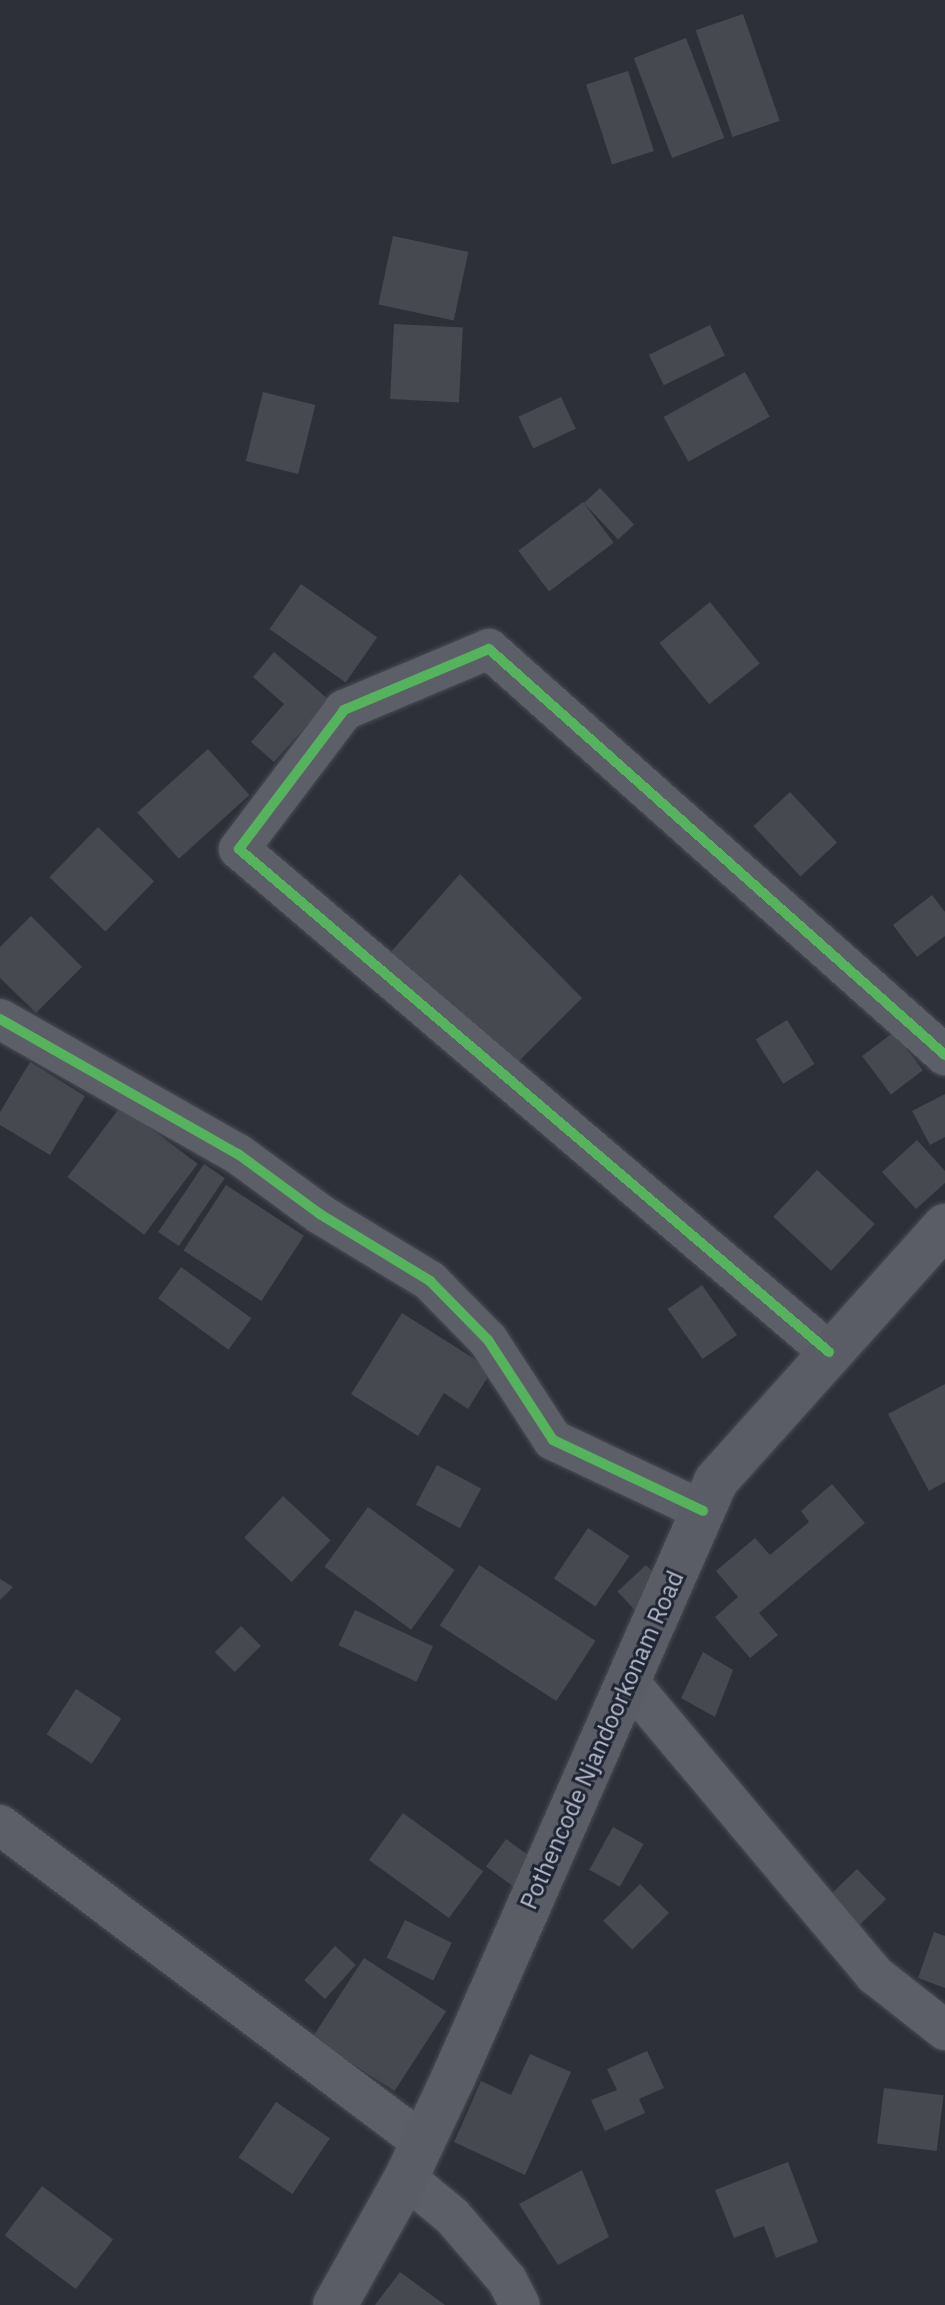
<!DOCTYPE html>
<html>
<head>
<meta charset="utf-8">
<style>
  body { margin:0 }
  #map { position:relative; width:945px; height:2305px; overflow:hidden; background:#2d3039; font-family:"IBM Plex Sans",sans-serif }
  div>[style] { position:absolute }
  .building>* { inset:0; background:#474951; transform-origin:0 0 }
  .roads { filter:drop-shadow(0 0 2px #494b52) drop-shadow(0 0 2px #494b52) }
  .street>* { height:40px; margin:-20px; padding:0 20px; transform-origin:20px; border-radius:20px; background:#5d5f68 }
  .secondary>* { height:44px; margin:-22px; padding:0 22px; transform-origin:22px; border-radius:22px; background:#5b5d66 }
  .cycleway>* { height:10px; margin:-5px; padding:0 5px; transform-origin:5px; border-radius:5px; background:#56b35d }
  span { translate:-50% -50%; white-space:nowrap; text-align:center; line-height:1.15; -webkit-text-stroke:6px #1f2534; paint-order:stroke }
  .street-label { font-size:24px; color:#b7bbca }
</style>
</head>
<body>
<div id="map">
  <div class="building">
    <div style="left:743px;top:14px;width:113px;height:50px;rotate:71deg"></div>
    <div style="left:686px;top:38px;width:107px;height:56px;rotate:69deg"></div>
    <div style="left:628px;top:71px;width:84px;height:44px;rotate:72deg"></div>
    <div style="left:393px;top:236px;width:77px;height:70px;rotate:12deg"></div>
    <div style="left:394px;top:324px;width:69px;height:75px;rotate:3deg"></div>
    <div style="left:710px;top:325px;width:34px;height:68px;rotate:64deg"></div>
    <div style="left:745px;top:372px;width:51px;height:93px;rotate:61deg"></div>
    <div style="left:263px;top:392px;width:54px;height:71px;rotate:14deg"></div>
    <div style="left:561px;top:397px;width:35px;height:47px;rotate:65deg"></div>
    <div style="left:600px;top:488px;width:50px;height:22px;rotate:47deg"></div>
    <div style="left:583px;top:502px;width:51px;height:81px;rotate:53deg"></div>
    <div style="left:301px;top:584px;width:93px;height:55px;rotate:35deg"></div>
    <div style="left:710px;top:602px;width:79px;height:65px;rotate:51deg"></div>
    <div style="clip-path:polygon(274px 652px,329px 700px,274px 762px,251px 742px,284px 704px,253px 677px)"></div>
    <div style="left:208px;top:749px;width:62px;height:95px;rotate:48deg"></div>
    <div style="left:790px;top:792px;width:69px;height:50px;rotate:47deg"></div>
    <div style="left:98px;top:827px;width:78px;height:70px;rotate:44deg"></div>
    <div style="clip-path:polygon(460px 874px,582px 998px,517px 1063px,389px 954px)"></div>
    <div style="clip-path:polygon(932px 895px,945px 912px,945px 936px,917px 957px,893px 925px)"></div>
    <div style="clip-path:polygon(31px 916px,82px 967px,36px 1013px,0 978px,0 947px)"></div>
    <div style="left:787px;top:1020px;width:52px;height:37px;rotate:58deg"></div>
    <div style="left:894px;top:1032px;width:48px;height:40px;rotate:53deg"></div>
    <div style="clip-path:polygon(30px 1062px,85px 1096px,50px 1155px,0 1125px,0 1112px)"></div>
    <div style="clip-path:polygon(945px 1094px,945px 1137px,930px 1145px,912px 1111px)"></div>
    <div style="left:121px;top:1106px;width:96px;height:89px;rotate:37deg"></div>
    <div style="clip-path:polygon(917px 1140px,945px 1171px,945px 1183px,916px 1209px,882px 1172px)"></div>
    <div style="left:204px;top:1164px;width:25px;height:82px;rotate:34deg"></div>
    <div style="left:817px;top:1170px;width:79px;height:64px;rotate:43deg"></div>
    <div style="left:226px;top:1185px;width:93px;height:78px;rotate:33deg"></div>
    <div style="left:181px;top:1267px;width:87px;height:39px;rotate:36deg"></div>
    <div style="left:702px;top:1285px;width:61px;height:42px;rotate:55deg"></div>
    <div style="clip-path:polygon(402px 1313px,492px 1370px,468px 1409px,444px 1393px,418px 1436px,351px 1394px)"></div>
    <div style="clip-path:polygon(945px 1384px,945px 1482px,929px 1491px,888px 1414px)"></div>
    <div style="left:437px;top:1465px;width:50px;height:45px;rotate:28deg"></div>
    <div style="clip-path:polygon(832px 1484px,865px 1523px,759px 1613px,778px 1635px,750px 1658px,715px 1617px,738px 1597px,716px 1571px,755px 1538px,770px 1555px,809px 1522px,801px 1511px)"></div>
    <div style="left:283px;top:1496px;width:65px;height:57px;rotate:43deg"></div>
    <div style="left:368px;top:1507px;width:107px;height:74px;rotate:36deg"></div>
    <div style="left:588px;top:1528px;width:50px;height:61px;rotate:34deg"></div>
    <div style="left:479px;top:1565px;width:139px;height:72px;rotate:33deg"></div>
    <div style="left:646px;top:1565px;width:26px;height:39px;rotate:47deg"></div>
    <div style="clip-path:polygon(0 1579px,13px 1587px,0 1600px)"></div>
    <div style="left:355px;top:1610px;width:86px;height:39px;rotate:25deg"></div>
    <div style="left:241px;top:1626px;width:28px;height:37px;rotate:45deg"></div>
    <div style="clip-path:polygon(703px 1652px,733px 1670px,715px 1717px,681px 1698px)"></div>
    <div style="left:76px;top:1689px;width:54px;height:54px;rotate:33deg"></div>
    <div style="left:403px;top:1813px;width:99px;height:58px;rotate:36deg"></div>
    <div style="left:613px;top:1827px;width:35px;height:49px;rotate:29deg"></div>
    <div style="left:506px;top:1839px;width:37px;height:34px;rotate:36deg"></div>
    <div style="left:857px;top:1869px;width:42px;height:40px;rotate:46deg"></div>
    <div style="left:640px;top:1884px;width:41px;height:52px;rotate:45deg"></div>
    <div style="left:405px;top:1920px;width:52px;height:42px;rotate:26deg"></div>
    <div style="clip-path:polygon(934px 1932px,945px 1936px,945px 1988px,918px 1978px)"></div>
    <div style="left:335px;top:1946px;width:28px;height:46px;rotate:42deg"></div>
    <div style="left:364px;top:1958px;width:98px;height:95px;rotate:33deg"></div>
    <div style="clip-path:polygon(647px 2051px,664px 2088px,639px 2099px,645px 2113px,605px 2131px,591px 2100px,617px 2090px,607px 2069px)"></div>
    <div style="clip-path:polygon(530px 2054px,571px 2072px,525px 2175px,454px 2142px,481px 2081px,511px 2095px)"></div>
    <div style="left:884px;top:2088px;width:60px;height:56px;rotate:7deg"></div>
    <div style="left:276px;top:2102px;width:65px;height:67px;rotate:34deg"></div>
    <div style="clip-path:polygon(788px 2162px,818px 2242px,776px 2258px,764px 2226px,734px 2238px,715px 2190px)"></div>
    <div style="clip-path:polygon(582px 2170px,609px 2237px,558px 2265px,519px 2204px)"></div>
    <div style="left:42px;top:2186px;width:89px;height:62px;rotate:37deg"></div>
    <div style="clip-path:polygon(400px 2272px,445px 2305px,375px 2305px)"></div>
  </div>
  <div class="roads">
    <div class="street">
      <div style="left:0;top:1019px;width:274px;rotate:29.6deg"></div>
      <div style="left:238px;top:1154px;width:102px;rotate:36.2deg"></div>
      <div style="left:320px;top:1214px;width:129px;rotate:31.3deg"></div>
      <div style="left:430px;top:1281px;width:83px;rotate:45.5deg"></div>
      <div style="left:488px;top:1340px;width:119px;rotate:57deg"></div>
      <div style="left:553px;top:1440px;width:166px;rotate:25.3deg"></div>
      <div style="left:829px;top:1352px;width:775px;rotate:-139.55deg"></div>
      <div style="left:239px;top:849px;width:174px;rotate:-52.9deg"></div>
      <div style="left:344px;top:710px;width:157px;rotate:-22.8deg"></div>
      <div style="left:489px;top:649px;width:611px;rotate:41.68deg"></div>
      <div style="left:629px;top:1682px;width:383px;rotate:50deg"></div>
      <div style="left:875px;top:1975px;width:89px;rotate:38.2deg"></div>
      <div style="left:0;top:1825px;width:528px;rotate:36.91deg"></div>
      <div style="left:406px;top:2178px;width:60px;rotate:39.6deg"></div>
      <div style="left:452px;top:2216px;width:84px;rotate:49.3deg"></div>
      <div style="left:507px;top:2280px;width:28px;rotate:63deg"></div>
    </div>
    <div class="secondary">
      <div style="left:335px;top:2305px;width:145px;rotate:-60.8deg"></div>
      <div style="left:406px;top:2178px;width:113px;rotate:-64.8deg"></div>
      <div style="left:454px;top:2076px;width:650px;rotate:-66.23deg"></div>
      <div style="left:716px;top:1481px;width:343px;rotate:-48.1deg"></div>
    </div>
  </div>
  <div class="cycleway">
    <div style="left:0;top:1019px;width:274px;rotate:29.6deg"></div>
    <div style="left:238px;top:1154px;width:102px;rotate:36.2deg"></div>
    <div style="left:320px;top:1214px;width:129px;rotate:31.3deg"></div>
    <div style="left:430px;top:1281px;width:83px;rotate:45.5deg"></div>
    <div style="left:488px;top:1340px;width:119px;rotate:57deg"></div>
    <div style="left:553px;top:1440px;width:166px;rotate:25.3deg"></div>
    <div style="left:829px;top:1352px;width:775px;rotate:-139.55deg"></div>
    <div style="left:239px;top:849px;width:174px;rotate:-52.9deg"></div>
    <div style="left:344px;top:710px;width:157px;rotate:-22.8deg"></div>
    <div style="left:489px;top:649px;width:611px;rotate:41.68deg"></div>
  </div>
  <div class="street-label">
    <span style="left:602px;top:1740px;rotate:-66deg">Pothencode Njandoorkonam Road</span>
  </div>
</div>
</body>
</html>
